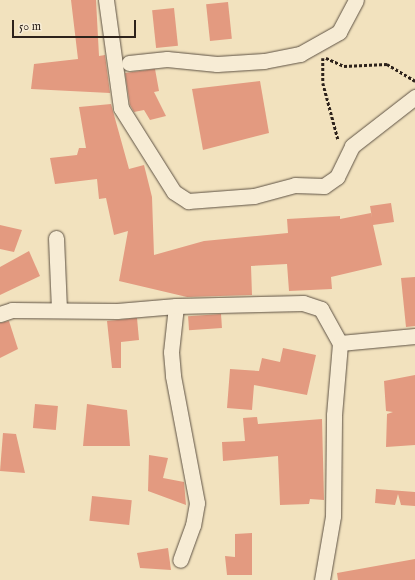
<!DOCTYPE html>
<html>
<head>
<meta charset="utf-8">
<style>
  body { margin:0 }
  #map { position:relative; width:415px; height:580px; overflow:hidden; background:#f2e2be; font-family:"IM FELL English",serif }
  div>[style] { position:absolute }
  .building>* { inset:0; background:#e39a80; transform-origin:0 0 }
  .path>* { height:2.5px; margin-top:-1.25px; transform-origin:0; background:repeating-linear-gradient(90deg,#2d221b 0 3px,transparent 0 5px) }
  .roads { filter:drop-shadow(0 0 1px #5e5244) drop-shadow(0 0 1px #5e5244) }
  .street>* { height:15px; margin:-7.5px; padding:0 7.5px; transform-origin:7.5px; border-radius:7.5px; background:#f7ecd5 }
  span { translate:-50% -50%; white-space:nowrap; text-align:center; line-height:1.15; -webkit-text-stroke:3px #f7ecd5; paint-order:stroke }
  .scale { position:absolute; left:12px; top:20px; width:124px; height:18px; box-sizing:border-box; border:2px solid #2d221b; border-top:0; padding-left:5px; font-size:12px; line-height:14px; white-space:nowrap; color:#2d221b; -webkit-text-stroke:3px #f7ecd5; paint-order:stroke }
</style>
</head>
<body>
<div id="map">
  <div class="building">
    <div style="clip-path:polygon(71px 0,96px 0,99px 56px,105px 55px,110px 93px,31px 89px,34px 64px,78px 59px)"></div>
    <div style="left:228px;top:2px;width:37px;height:22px;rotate:84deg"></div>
    <div style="left:174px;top:8px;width:38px;height:22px;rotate:84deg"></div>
    <div style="clip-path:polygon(155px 69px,159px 91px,154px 92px,166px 116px,150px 120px,144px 110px,134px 112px,130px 105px,125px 73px)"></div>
    <div style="clip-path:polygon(260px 81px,269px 133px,203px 150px,192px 89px)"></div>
    <div style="clip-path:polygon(111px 104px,129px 169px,144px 165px,152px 197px,154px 255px,204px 241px,288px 233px,287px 219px,340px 216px,340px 219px,371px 213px,372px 218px,370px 206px,391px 203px,394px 222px,373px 225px,382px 265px,331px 277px,332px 289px,289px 291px,287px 264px,251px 266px,252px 295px,187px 297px,119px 281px,128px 231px,114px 235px,106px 198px,99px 199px,97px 179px,55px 184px,50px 158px,77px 155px,79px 148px,86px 148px,79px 107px)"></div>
    <div style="clip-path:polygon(0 225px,22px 230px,14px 252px,0 249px)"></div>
    <div style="clip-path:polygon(29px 251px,40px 276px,0 295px,0 267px)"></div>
    <div style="clip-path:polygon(415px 277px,415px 326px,406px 327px,401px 278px)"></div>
    <div style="left:221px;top:314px;width:14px;height:33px;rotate:86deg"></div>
    <div style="clip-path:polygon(137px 318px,139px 340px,121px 342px,121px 368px,112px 368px,107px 321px)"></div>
    <div style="clip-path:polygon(9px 321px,18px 349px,0 358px,0 323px)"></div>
    <div style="clip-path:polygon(283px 348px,316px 355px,307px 395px,254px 385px,252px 410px,227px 408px,230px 369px,259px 371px,262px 358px,280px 362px)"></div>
    <div style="clip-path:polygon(415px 375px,415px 445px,386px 447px,387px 414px,393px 412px,386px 411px,384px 381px)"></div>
    <div style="left:35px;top:404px;width:23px;height:24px;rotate:5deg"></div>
    <div style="clip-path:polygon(87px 404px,127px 410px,130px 446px,83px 446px)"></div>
    <div style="clip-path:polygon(257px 417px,258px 424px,322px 419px,324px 500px,310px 499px,309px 504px,280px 505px,278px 456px,223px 461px,222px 442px,245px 441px,243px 418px)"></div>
    <div style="clip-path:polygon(3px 433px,16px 434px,25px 473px,0 471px)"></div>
    <div style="clip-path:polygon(149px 455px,168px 458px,163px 478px,184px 482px,186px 505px,148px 491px)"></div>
    <div style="clip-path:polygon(376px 489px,415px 492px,415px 506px,401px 505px,398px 494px,395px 505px,375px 503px)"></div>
    <div style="left:92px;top:496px;width:40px;height:25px;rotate:6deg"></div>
    <div style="clip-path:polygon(252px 533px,252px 575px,227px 575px,225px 556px,235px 557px,235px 534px)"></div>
    <div style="clip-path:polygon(168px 548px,171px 570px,140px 568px,137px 553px)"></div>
    <div style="clip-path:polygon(415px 559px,415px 580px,338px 580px,337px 573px)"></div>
  </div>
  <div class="path">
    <div style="left:323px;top:58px;width:25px;rotate:90deg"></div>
    <div style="left:323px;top:83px;width:58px;rotate:75deg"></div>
    <div style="left:326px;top:58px;width:20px;rotate:24deg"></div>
    <div style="left:344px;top:66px;width:43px;rotate:-2.7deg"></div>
    <div style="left:387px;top:64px;width:33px;rotate:31deg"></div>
  </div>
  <div class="roads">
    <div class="street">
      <div style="left:106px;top:0;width:109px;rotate:82.1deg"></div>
      <div style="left:121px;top:108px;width:99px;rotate:57.8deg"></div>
      <div style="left:174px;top:192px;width:17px;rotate:33deg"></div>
      <div style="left:188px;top:201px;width:66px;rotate:-4.3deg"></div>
      <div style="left:254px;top:196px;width:42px;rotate:-15deg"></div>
      <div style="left:295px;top:185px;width:29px;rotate:2deg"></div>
      <div style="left:324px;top:186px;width:16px;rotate:-35deg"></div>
      <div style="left:337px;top:177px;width:34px;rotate:-64deg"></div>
      <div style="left:352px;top:146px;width:80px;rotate:-37.9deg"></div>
      <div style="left:129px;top:63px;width:38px;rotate:-6deg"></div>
      <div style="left:167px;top:59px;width:50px;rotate:5.7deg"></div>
      <div style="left:217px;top:64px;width:47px;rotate:-3.7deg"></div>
      <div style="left:264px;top:61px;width:37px;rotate:-11deg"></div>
      <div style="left:300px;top:54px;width:45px;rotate:-29.4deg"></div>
      <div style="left:339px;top:32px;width:36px;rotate:-62deg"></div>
      <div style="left:56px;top:238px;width:71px;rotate:87.6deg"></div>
      <div style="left:176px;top:306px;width:46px;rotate:96.2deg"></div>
      <div style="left:171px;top:352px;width:24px;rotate:85deg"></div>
      <div style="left:173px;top:376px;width:129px;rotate:79.3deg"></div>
      <div style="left:197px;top:503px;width:22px;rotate:100deg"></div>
      <div style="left:193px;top:525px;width:37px;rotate:110deg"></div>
      <div style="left:0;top:314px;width:13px;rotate:-18deg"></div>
      <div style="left:12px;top:310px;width:105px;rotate:0.5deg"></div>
      <div style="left:117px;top:311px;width:59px;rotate:-4.8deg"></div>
      <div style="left:176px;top:306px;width:127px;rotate:-1.4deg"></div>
      <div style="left:303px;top:303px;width:19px;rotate:18deg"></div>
      <div style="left:321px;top:309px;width:39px;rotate:61deg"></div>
      <div style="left:340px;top:343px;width:75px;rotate:-5.3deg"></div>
      <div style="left:322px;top:580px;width:65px;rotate:-80.2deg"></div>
      <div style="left:333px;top:516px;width:101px;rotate:-89.4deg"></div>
      <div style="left:334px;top:415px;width:72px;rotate:-85.2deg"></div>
    </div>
  </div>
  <div class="scale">50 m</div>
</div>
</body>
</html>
